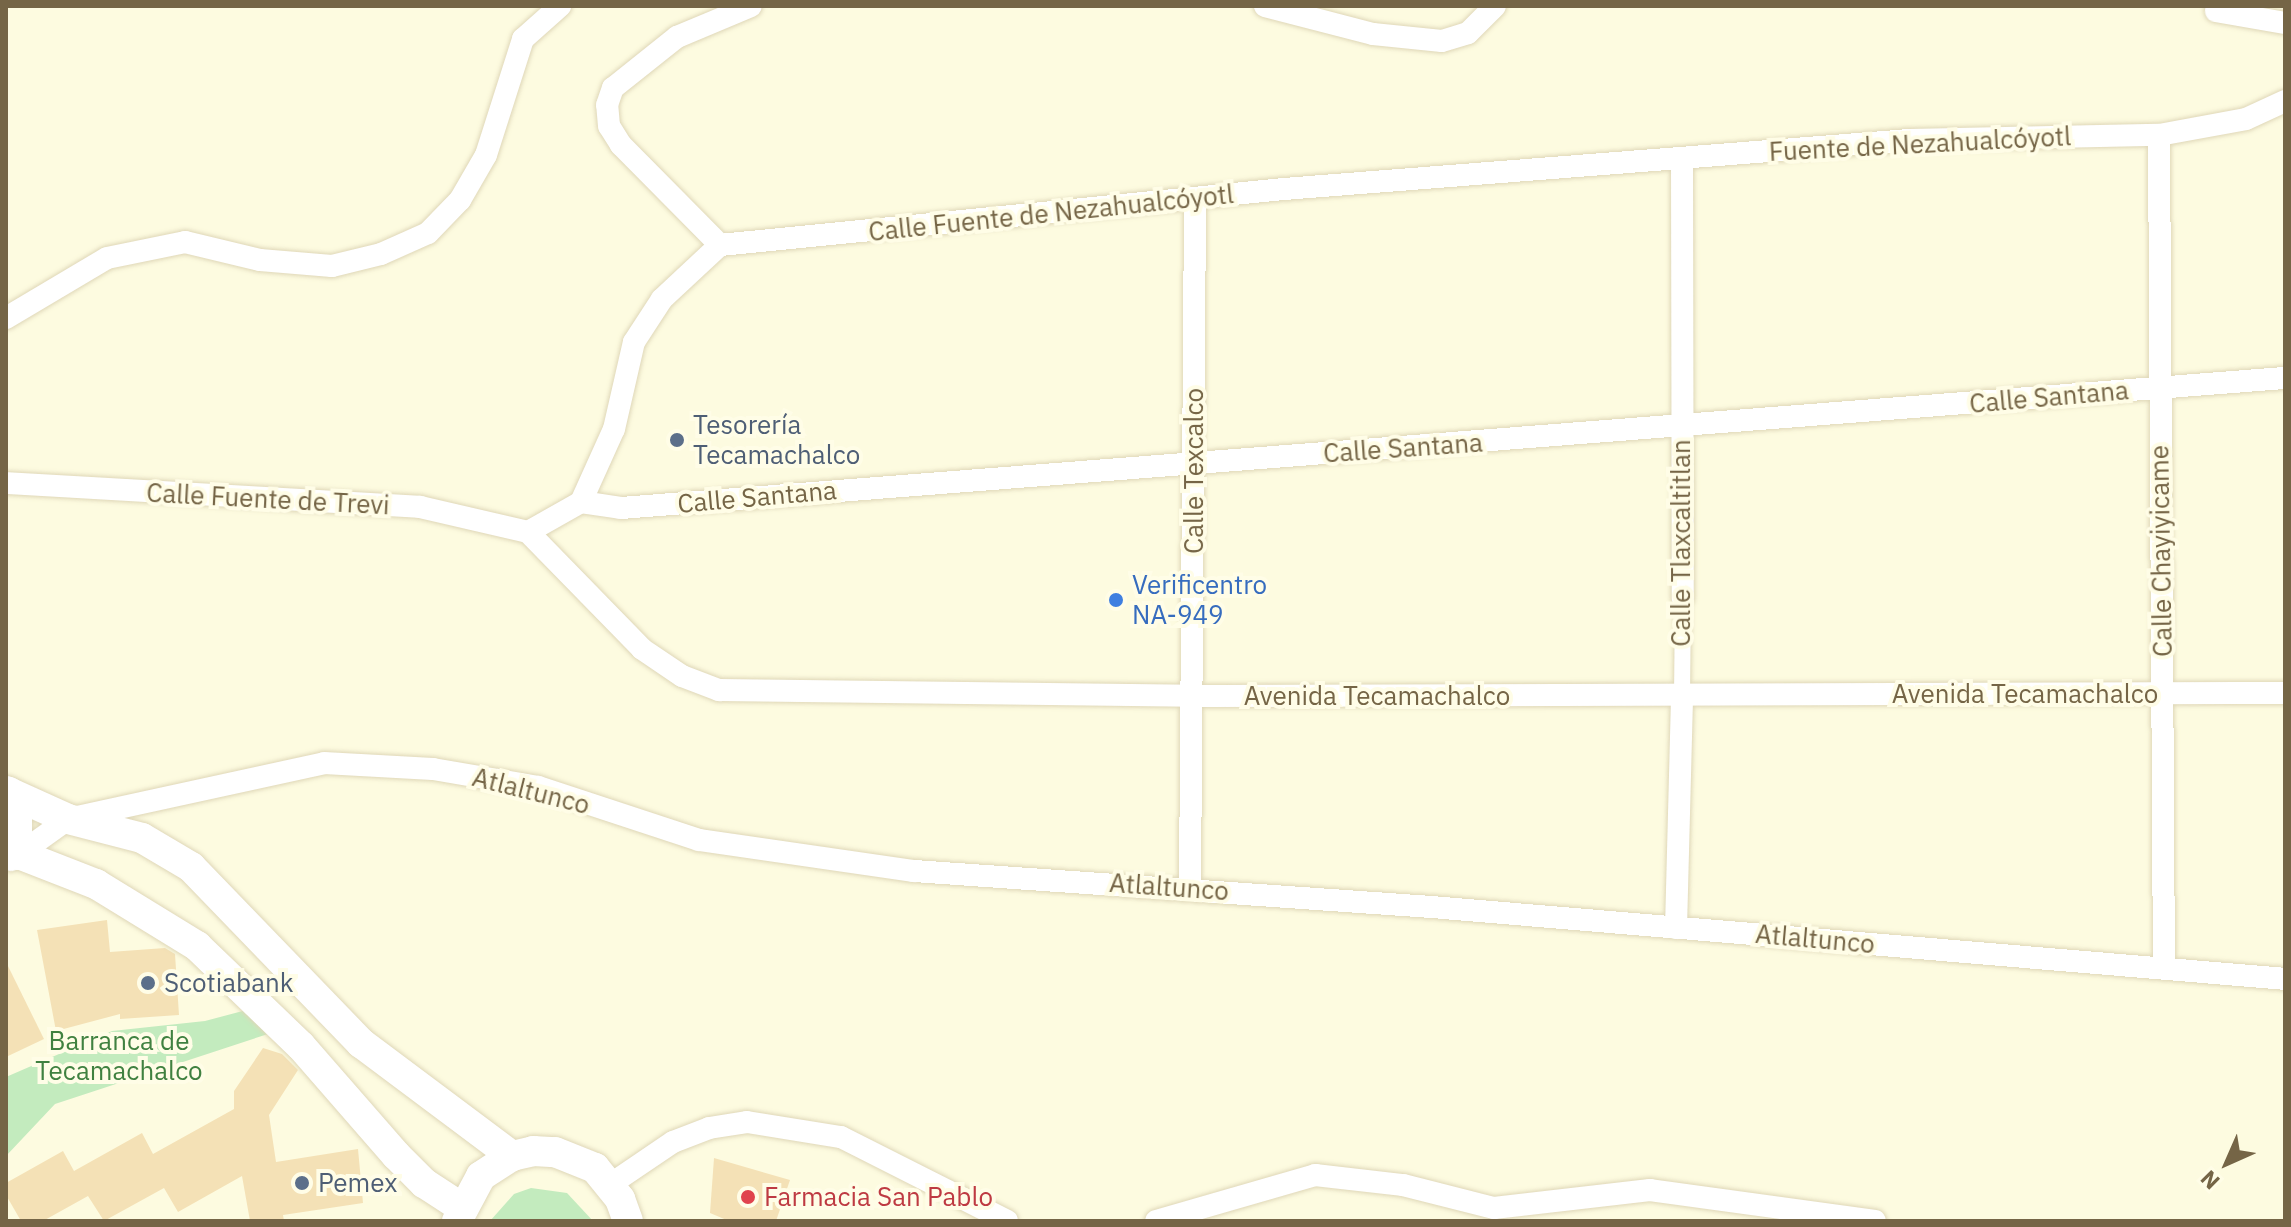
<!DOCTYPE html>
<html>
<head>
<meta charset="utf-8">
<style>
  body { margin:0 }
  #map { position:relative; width:2291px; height:1227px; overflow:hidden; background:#fdfbe0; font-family:"IBM Plex Sans",sans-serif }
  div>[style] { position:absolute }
  .green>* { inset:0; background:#c3ebbe }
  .building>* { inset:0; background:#f4e1b6 }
  .roads { filter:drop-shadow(0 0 2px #dfd7b8) drop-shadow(0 0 2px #dfd7b8) }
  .pedestrian>* { height:16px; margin:-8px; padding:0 8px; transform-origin:8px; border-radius:8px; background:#fff }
  .minor>* { height:22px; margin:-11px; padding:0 11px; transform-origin:11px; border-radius:11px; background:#fff }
  .secondary>* { height:30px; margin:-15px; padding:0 15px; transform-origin:15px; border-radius:15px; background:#fff }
  .dots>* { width:22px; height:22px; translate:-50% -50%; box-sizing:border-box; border:4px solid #fffde7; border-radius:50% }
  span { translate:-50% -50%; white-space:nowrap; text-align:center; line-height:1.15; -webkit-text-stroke:8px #fffde7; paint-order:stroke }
  .street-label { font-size:26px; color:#756546 }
  .service-label { font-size:26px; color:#4e5e75 }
  .left { translate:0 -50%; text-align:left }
  .shop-label { font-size:26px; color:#366cbe }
  .park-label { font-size:26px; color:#408140 }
  .health-label { font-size:26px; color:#be3a42 }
  .frame { position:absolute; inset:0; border:8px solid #756546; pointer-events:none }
  .north { position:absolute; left:2187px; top:1123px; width:80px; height:80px; -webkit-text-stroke:6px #fffde7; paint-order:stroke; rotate:225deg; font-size:22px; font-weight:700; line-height:32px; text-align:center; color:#756546 }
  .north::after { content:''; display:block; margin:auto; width:28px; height:36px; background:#756546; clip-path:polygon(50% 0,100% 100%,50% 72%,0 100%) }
</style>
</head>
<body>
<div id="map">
  <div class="green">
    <div style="clip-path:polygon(254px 1008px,271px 1033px,55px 1104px,6px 1156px,6px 1077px,112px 1031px,205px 1021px)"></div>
    <div style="clip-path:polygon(531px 1188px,567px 1193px,593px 1221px,490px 1221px,514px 1194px)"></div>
  </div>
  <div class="building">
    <div style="clip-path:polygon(107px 920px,110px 952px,165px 948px,175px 954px,179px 1015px,120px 1019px,120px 1014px,56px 1031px,37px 930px)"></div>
    <div style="clip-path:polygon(6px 962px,44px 1039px,6px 1057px)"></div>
    <div style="clip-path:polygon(263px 1048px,282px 1054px,298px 1070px,269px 1115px,276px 1162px,358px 1149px,363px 1203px,283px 1215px,284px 1221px,250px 1221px,242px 1176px,178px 1212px,164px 1188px,104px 1221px,88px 1196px,43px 1221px,21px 1221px,6px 1195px,6px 1183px,63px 1151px,74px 1171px,142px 1133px,153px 1154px,234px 1109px,234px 1091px)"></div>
    <div style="clip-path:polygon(714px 1158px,790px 1180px,776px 1221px,729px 1221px,710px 1213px)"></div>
  </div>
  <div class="roads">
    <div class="pedestrian">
      <div style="left:1682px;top:696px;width:98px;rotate:-89.4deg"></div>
    </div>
    <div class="minor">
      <div style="left:1265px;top:6px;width:112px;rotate:14.5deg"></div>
      <div style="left:1373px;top:34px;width:69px;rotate:5.8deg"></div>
      <div style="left:1442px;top:41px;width:27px;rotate:-17deg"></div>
      <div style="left:1468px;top:33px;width:38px;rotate:-45deg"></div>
      <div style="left:2216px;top:11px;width:70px;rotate:9.9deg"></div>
      <div style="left:2159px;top:135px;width:833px;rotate:89.66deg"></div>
      <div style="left:1682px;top:158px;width:440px;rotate:89.9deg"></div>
      <div style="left:720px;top:245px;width:141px;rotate:-134.7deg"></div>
      <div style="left:621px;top:145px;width:22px;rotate:-122deg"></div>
      <div style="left:609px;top:126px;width:21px;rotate:-95deg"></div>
      <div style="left:607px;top:105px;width:18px;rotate:-71deg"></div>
      <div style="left:613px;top:88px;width:82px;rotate:-38.6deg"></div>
      <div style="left:677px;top:37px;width:80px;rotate:-22.7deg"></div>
      <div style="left:6px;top:318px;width:117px;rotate:-30.7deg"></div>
      <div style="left:107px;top:258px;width:80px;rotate:-11.6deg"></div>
      <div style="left:185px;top:242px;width:77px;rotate:13.5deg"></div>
      <div style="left:260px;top:260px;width:72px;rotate:4.8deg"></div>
      <div style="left:332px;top:266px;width:50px;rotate:-13.8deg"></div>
      <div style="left:381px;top:254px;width:51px;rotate:-24.1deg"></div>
      <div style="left:428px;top:233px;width:46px;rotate:-45.9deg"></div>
      <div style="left:460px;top:200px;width:52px;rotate:-60deg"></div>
      <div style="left:486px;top:155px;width:122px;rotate:-72.3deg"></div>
      <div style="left:523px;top:39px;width:50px;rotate:-41.7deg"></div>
      <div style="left:6px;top:483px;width:415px;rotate:3.3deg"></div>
      <div style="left:420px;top:507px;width:111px;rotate:13deg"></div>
      <div style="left:581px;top:502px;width:80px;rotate:-65.7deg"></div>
      <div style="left:614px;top:429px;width:89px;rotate:-77.1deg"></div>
      <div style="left:634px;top:342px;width:51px;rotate:-56.9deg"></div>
      <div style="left:662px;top:299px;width:79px;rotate:-43deg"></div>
      <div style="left:720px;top:245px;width:567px;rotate:-5.67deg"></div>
      <div style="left:1284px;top:189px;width:628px;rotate:-4.48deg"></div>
      <div style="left:1910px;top:140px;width:249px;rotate:-1.2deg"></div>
      <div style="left:2159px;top:135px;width:88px;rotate:-10.4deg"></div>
      <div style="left:2246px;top:119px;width:43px;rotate:-24.8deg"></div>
      <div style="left:528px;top:532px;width:163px;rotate:45.7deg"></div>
      <div style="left:642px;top:649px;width:48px;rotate:34deg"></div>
      <div style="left:682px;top:676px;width:40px;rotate:21deg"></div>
      <div style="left:719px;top:690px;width:473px;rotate:0.7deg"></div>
      <div style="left:1192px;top:696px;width:1093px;rotate:-0.16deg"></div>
      <div style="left:528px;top:532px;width:61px;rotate:-29.5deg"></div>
      <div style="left:581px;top:502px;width:40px;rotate:8.5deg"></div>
      <div style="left:621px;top:508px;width:1669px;rotate:-4.47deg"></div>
      <div style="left:11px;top:860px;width:70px;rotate:-35.7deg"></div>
      <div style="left:68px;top:819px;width:262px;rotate:-12.3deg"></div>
      <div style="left:324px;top:763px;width:109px;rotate:3.2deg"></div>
      <div style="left:433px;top:769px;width:107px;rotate:9.7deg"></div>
      <div style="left:538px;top:787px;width:169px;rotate:18.2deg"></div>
      <div style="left:699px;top:840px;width:217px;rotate:8.2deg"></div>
      <div style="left:914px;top:871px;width:519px;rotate:3.98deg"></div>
      <div style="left:1432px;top:907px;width:856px;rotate:4.82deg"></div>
      <div style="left:1190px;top:888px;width:690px;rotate:-89.58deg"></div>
      <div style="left:1676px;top:928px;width:232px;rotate:-88.5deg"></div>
      <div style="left:611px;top:1184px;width:75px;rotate:-34.1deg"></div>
      <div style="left:673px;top:1142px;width:39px;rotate:-21deg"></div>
      <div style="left:709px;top:1128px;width:38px;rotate:-9deg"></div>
      <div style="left:747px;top:1122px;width:95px;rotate:9.1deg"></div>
      <div style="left:841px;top:1137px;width:186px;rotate:26.8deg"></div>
      <div style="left:1156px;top:1221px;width:166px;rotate:-16.1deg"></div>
      <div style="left:1315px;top:1175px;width:89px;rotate:6.5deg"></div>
      <div style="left:1403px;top:1185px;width:94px;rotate:14.2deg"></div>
      <div style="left:1494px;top:1208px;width:157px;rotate:-6.6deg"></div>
      <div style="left:1650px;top:1190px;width:227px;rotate:7.8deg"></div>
    </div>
    <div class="secondary">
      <div style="left:6px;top:791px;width:68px;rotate:24.3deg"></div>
      <div style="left:68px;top:819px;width:76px;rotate:14.4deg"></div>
      <div style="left:142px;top:838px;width:57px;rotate:30.6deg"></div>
      <div style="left:191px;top:867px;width:245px;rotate:46deg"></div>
      <div style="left:361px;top:1043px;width:189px;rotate:36.8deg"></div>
      <div style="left:9px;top:792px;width:22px;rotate:69deg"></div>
      <div style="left:17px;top:813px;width:42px;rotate:90deg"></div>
      <div style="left:6px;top:849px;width:97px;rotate:21.3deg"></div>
      <div style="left:96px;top:884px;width:119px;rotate:31.5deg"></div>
      <div style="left:197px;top:946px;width:144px;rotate:43.9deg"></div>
      <div style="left:301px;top:1046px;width:145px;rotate:48.9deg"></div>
      <div style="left:396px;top:1155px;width:40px;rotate:45deg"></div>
      <div style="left:424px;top:1183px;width:44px;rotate:33deg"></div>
      <div style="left:457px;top:1221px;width:51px;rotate:-61.9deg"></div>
      <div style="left:481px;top:1176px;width:37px;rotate:-33deg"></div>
      <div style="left:512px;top:1156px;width:22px;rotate:-13deg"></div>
      <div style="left:533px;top:1151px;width:22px;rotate:3deg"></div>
      <div style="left:555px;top:1152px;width:43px;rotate:21.8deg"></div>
      <div style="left:595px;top:1168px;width:40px;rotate:51deg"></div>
      <div style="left:620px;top:1199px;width:23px;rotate:70deg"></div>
    </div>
  </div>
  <div class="dots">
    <div style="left:677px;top:440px;background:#5c6f8a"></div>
    <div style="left:1116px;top:600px;background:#3f7fe0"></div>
    <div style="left:148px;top:983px;background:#5c6f8a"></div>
    <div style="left:302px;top:1183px;background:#5c6f8a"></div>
    <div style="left:748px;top:1197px;background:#e0444e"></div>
  </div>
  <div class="street-label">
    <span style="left:1920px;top:144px;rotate:-3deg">Fuente de Nezahualcóyotl</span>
    <span style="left:1051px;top:213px;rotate:-6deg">Calle Fuente de Nezahualcóyotl</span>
    <span style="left:2049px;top:397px;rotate:-5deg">Calle Santana</span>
    <span style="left:1403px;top:448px;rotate:-4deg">Calle Santana</span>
    <span style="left:1194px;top:471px;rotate:-90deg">Calle Texcalco</span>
    <span style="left:757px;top:497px;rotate:-5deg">Calle Santana</span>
    <span style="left:268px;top:499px;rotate:3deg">Calle Fuente de Trevi</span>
    <span style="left:1681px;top:543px;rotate:-90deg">Calle Tlaxcaltitlan</span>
    <span style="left:2161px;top:551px;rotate:-91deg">Calle Chayiyicame</span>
    <span style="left:2025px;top:694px">Avenida Tecamachalco</span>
    <span style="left:1377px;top:696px">Avenida Tecamachalco</span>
    <span style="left:531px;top:791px;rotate:14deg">Atlaltunco</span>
    <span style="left:1169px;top:887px;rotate:4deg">Atlaltunco</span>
    <span style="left:1815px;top:939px;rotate:5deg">Atlaltunco</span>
  </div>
  <div class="service-label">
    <span class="left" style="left:693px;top:440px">Tesorería<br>Tecamachalco</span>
    <span class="left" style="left:164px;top:983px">Scotiabank</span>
    <span class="left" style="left:318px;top:1183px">Pemex</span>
  </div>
  <div class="shop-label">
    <span class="left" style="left:1132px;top:600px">Verificentro<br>NA-949</span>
  </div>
  <div class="park-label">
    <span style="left:119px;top:1056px">Barranca de<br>Tecamachalco</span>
  </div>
  <div class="health-label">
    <span class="left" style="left:764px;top:1197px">Farmacia San Pablo</span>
  </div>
  <div class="frame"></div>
  <div class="north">N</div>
</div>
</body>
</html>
